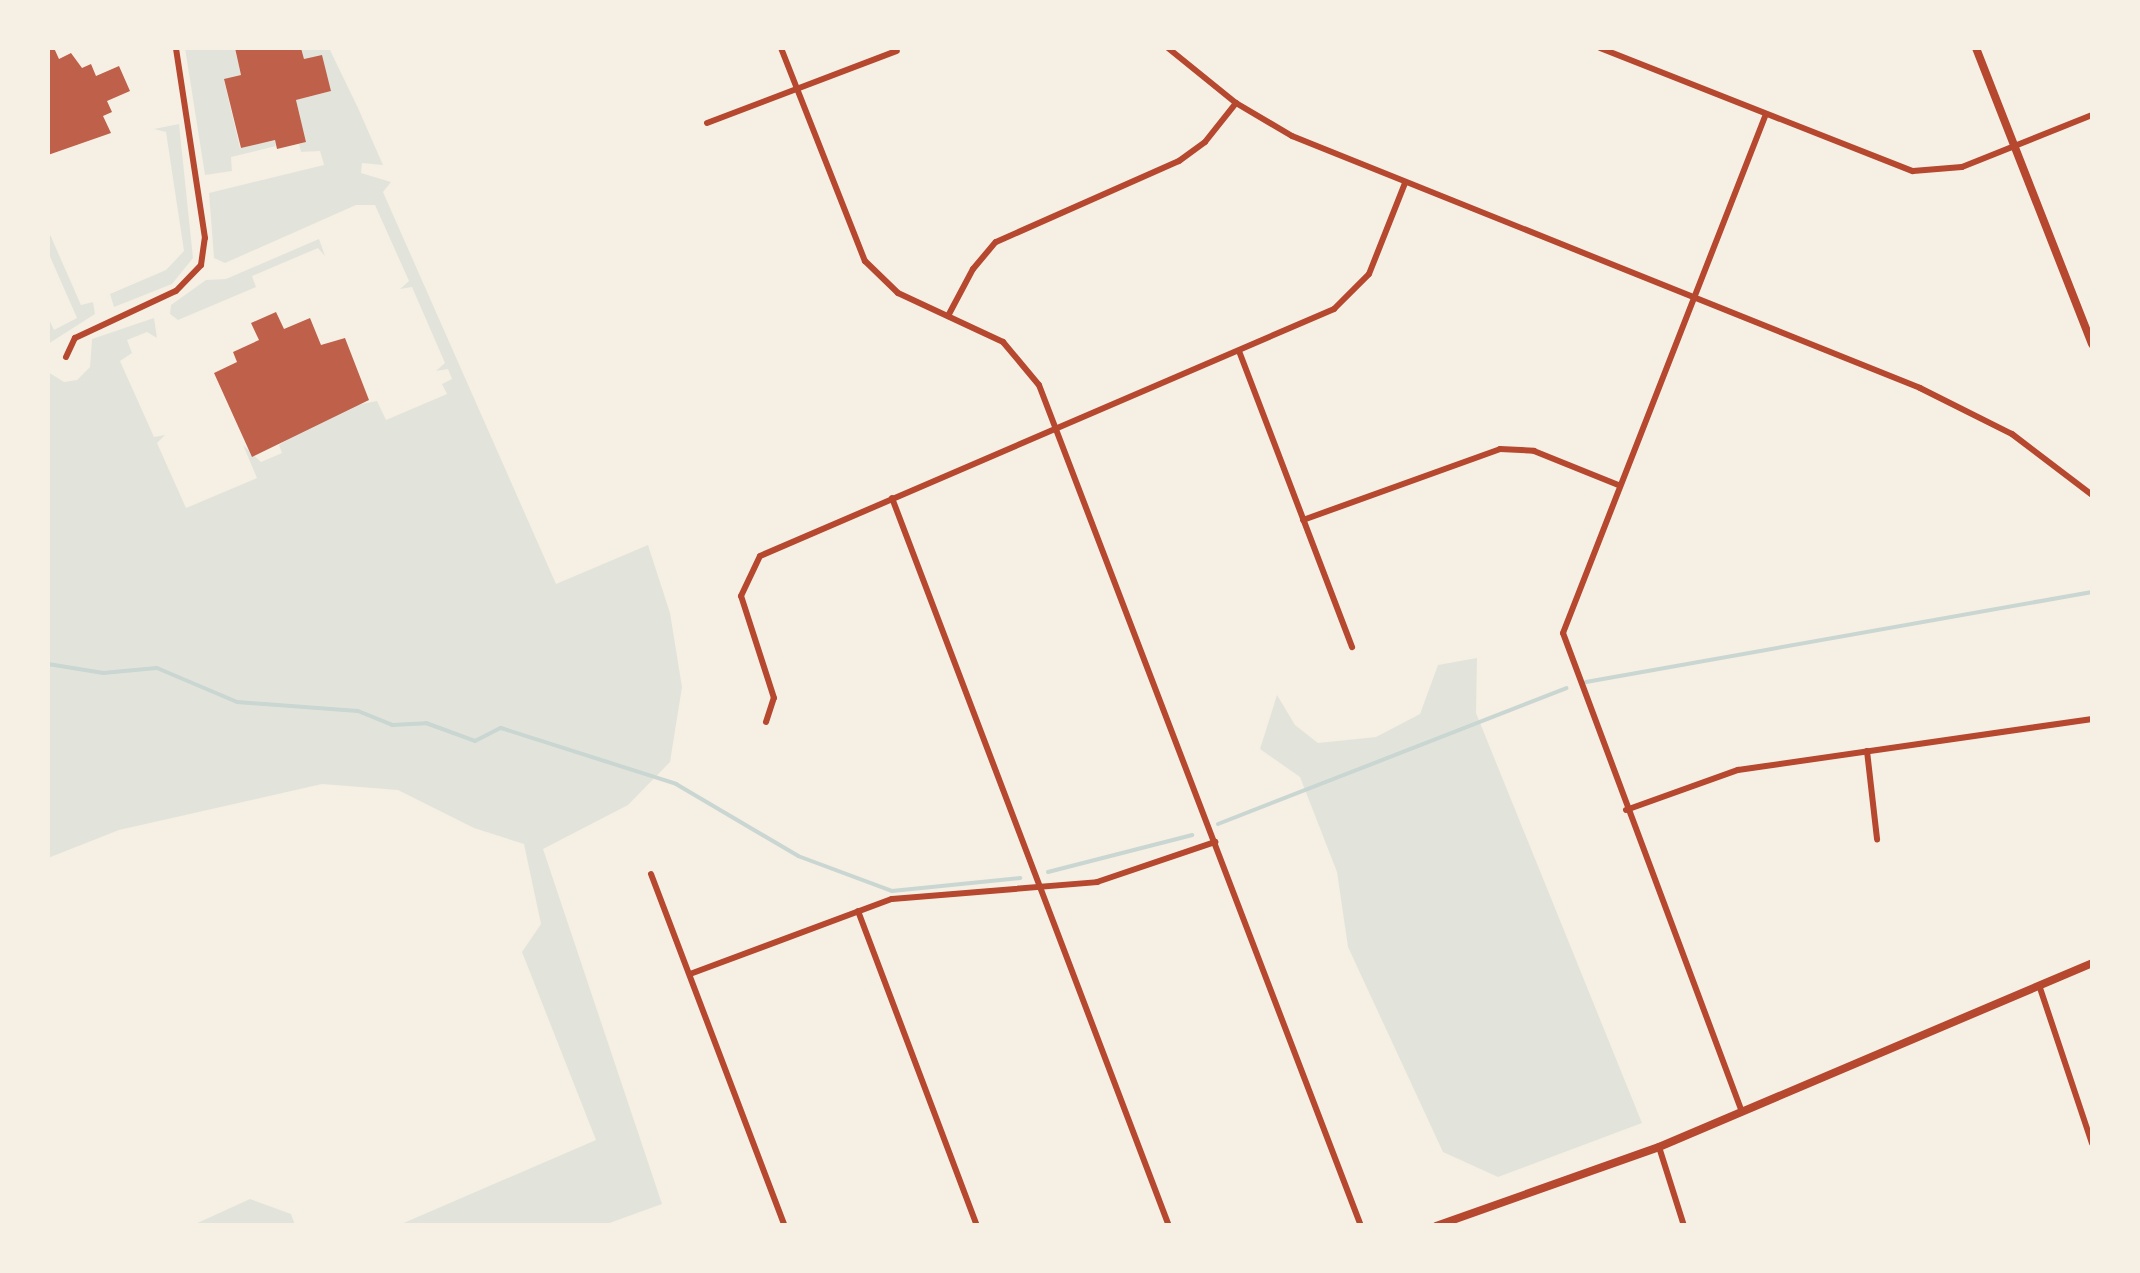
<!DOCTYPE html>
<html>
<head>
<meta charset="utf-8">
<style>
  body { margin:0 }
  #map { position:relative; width:2140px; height:1273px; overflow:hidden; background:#f6efe4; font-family:Signika,sans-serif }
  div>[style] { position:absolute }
  .green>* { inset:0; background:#e2e4dc }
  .stream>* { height:4px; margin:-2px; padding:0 2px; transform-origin:2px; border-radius:2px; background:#c9d6d2 }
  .building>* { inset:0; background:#bf614a }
  .minor>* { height:6px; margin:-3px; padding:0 3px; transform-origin:3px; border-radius:3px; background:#b5482f }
  .tertiary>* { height:8px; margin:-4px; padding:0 4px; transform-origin:4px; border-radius:4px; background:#b5482f }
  span { translate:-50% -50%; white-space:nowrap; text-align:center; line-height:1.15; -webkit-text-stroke:10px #f6efe4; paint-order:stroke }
  .frame { position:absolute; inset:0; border:50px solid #f6efe4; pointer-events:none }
</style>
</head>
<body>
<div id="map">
  <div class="green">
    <div style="clip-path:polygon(185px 48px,235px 48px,241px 75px,224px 80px,240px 148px,275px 140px,276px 146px,231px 157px,232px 171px,205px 175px)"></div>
    <div style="clip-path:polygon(301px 48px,329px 48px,358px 108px,383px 165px,362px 163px,361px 173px,391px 182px,383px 192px,556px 584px,648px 545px,670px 613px,682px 687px,670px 762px,628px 805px,543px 849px,662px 1204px,604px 1225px,399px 1225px,596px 1140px,522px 952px,541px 924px,524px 844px,474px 828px,398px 790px,322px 784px,119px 830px,48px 858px,48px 372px,64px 382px,77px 380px,90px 367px,92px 339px,154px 318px,157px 338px,147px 332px,127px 340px,132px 353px,120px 361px,154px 437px,165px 435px,157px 443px,186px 508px,257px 478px,243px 445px,261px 462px,282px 453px,279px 445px,300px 431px,357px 405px,377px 401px,386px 420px,447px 394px,442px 384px,452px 379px,448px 369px,436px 371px,445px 363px,412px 287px,400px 289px,409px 281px,375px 205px,356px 205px,225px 263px,214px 258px,209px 193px,324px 165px,320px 151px,301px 152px,299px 144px,306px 142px,296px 100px,331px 91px,322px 56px,304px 59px)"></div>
    <div style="clip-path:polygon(179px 124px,193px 258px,172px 284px,114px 307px,110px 294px,166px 270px,184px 251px,166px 132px,154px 129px)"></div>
    <div style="clip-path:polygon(48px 230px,81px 305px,93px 302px,95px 314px,48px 344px,48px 317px,54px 330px,77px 318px,48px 252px)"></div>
    <div style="clip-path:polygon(319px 239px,325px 256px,318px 248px,252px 276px,256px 287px,178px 320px,170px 314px,171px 305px,206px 280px,226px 279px)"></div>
    <div style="clip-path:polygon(1477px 658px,1476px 713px,1642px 1123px,1498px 1177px,1443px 1152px,1348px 947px,1337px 872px,1300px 777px,1260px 749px,1277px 695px,1295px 725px,1318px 743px,1376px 737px,1420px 714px,1438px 665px)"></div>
    <div style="clip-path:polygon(250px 1199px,291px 1214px,295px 1225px,193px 1225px)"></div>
  </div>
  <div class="stream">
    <div style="left:48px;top:664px;width:56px;rotate:9.3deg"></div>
    <div style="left:103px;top:673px;width:54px;rotate:-5.3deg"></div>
    <div style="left:157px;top:668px;width:87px;rotate:23deg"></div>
    <div style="left:237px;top:702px;width:121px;rotate:4.3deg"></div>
    <div style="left:358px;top:711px;width:37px;rotate:22deg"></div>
    <div style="left:392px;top:725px;width:34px;rotate:-3deg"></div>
    <div style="left:426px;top:723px;width:52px;rotate:20.2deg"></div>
    <div style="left:475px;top:741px;width:29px;rotate:-27deg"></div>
    <div style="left:501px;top:728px;width:184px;rotate:17.7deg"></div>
    <div style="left:676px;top:784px;width:142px;rotate:30.5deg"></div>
    <div style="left:798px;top:856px;width:100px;rotate:20.4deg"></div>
    <div style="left:892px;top:891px;width:129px;rotate:-5.8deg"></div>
    <div style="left:1586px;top:682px;width:514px;rotate:-10.09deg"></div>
    <div style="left:1218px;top:824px;width:374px;rotate:-21.3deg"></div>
    <div style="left:1048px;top:872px;width:149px;rotate:-14.4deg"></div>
  </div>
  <div class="building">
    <div style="clip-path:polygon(54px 48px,59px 59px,71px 53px,82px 68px,91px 64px,96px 76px,119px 66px,130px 91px,107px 101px,112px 112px,103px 116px,111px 133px,48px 155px,48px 49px)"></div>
    <div style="clip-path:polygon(235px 48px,301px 48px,304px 59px,322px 55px,331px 91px,296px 100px,306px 142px,277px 149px,275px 140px,241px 148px,224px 79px,241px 75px)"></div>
    <div style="clip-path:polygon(276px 312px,284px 329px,310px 318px,321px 345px,345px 338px,369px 400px,252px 457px,214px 373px,237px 362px,233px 352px,259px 340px,251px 323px)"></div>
  </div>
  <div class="minor">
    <div style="left:781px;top:48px;width:229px;rotate:68.5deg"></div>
    <div style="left:865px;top:261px;width:46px;rotate:44.1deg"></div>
    <div style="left:898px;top:293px;width:116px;rotate:25deg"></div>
    <div style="left:1003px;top:342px;width:56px;rotate:50.1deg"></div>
    <div style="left:1039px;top:385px;width:901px;rotate:69.05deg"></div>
    <div style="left:1168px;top:48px;width:87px;rotate:39deg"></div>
    <div style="left:1236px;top:103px;width:65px;rotate:30.5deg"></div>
    <div style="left:1292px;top:136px;width:677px;rotate:21.86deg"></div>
    <div style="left:1920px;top:388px;width:103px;rotate:26.6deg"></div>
    <div style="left:2012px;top:434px;width:101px;rotate:37.3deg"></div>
    <div style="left:1600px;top:48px;width:336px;rotate:21.5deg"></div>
    <div style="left:1913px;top:171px;width:49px;rotate:-4.7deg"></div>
    <div style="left:1962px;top:167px;width:140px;rotate:-21.8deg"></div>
    <div style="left:707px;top:123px;width:203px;rotate:-20.8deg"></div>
    <div style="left:948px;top:316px;width:53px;rotate:-62deg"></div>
    <div style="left:973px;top:269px;width:35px;rotate:-50deg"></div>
    <div style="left:996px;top:242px;width:200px;rotate:-23.9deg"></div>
    <div style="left:1179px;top:161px;width:32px;rotate:-36deg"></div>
    <div style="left:1205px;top:142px;width:50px;rotate:-51.5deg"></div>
    <div style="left:1239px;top:351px;width:317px;rotate:69.1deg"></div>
    <div style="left:66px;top:357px;width:21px;rotate:-65deg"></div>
    <div style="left:75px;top:338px;width:111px;rotate:-25deg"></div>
    <div style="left:176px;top:291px;width:36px;rotate:-46deg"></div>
    <div style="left:201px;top:265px;width:27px;rotate:-82deg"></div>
    <div style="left:205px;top:238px;width:192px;rotate:-98.7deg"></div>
    <div style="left:892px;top:498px;width:779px;rotate:69.17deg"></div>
    <div style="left:1303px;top:520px;width:209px;rotate:-19.8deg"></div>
    <div style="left:1500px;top:449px;width:34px;rotate:3deg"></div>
    <div style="left:1534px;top:451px;width:91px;rotate:22deg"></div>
    <div style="left:766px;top:722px;width:25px;rotate:-72deg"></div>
    <div style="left:774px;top:698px;width:107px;rotate:-107.9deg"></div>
    <div style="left:741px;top:596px;width:44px;rotate:-64.6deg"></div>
    <div style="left:760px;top:556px;width:625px;rotate:-23.28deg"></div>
    <div style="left:1334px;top:309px;width:49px;rotate:-45deg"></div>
    <div style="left:1369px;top:274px;width:98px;rotate:-68.4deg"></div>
    <div style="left:1867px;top:751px;width:89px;rotate:83.5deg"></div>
    <div style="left:1626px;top:810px;width:119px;rotate:-19.7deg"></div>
    <div style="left:1738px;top:770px;width:358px;rotate:-8.2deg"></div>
    <div style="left:651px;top:874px;width:377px;rotate:69.2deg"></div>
    <div style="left:858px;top:911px;width:337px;rotate:69.3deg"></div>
    <div style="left:690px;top:974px;width:215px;rotate:-20.4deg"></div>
    <div style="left:892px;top:899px;width:206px;rotate:-4.7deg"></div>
    <div style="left:1097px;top:882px;width:125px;rotate:-18.7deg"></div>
    <div style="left:2039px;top:985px;width:167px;rotate:71.5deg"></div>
    <div style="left:1742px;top:1112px;width:511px;rotate:-110.49deg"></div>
    <div style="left:1563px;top:633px;width:557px;rotate:-68.64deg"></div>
    <div style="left:1659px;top:1147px;width:83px;rotate:72.4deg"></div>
  </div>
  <div class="tertiary">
    <div style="left:1976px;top:48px;width:318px;rotate:68.6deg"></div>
    <div style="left:1436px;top:1226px;width:237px;rotate:-19.5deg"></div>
    <div style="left:1659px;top:1147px;width:470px;rotate:-23deg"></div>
  </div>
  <div class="frame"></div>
</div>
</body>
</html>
